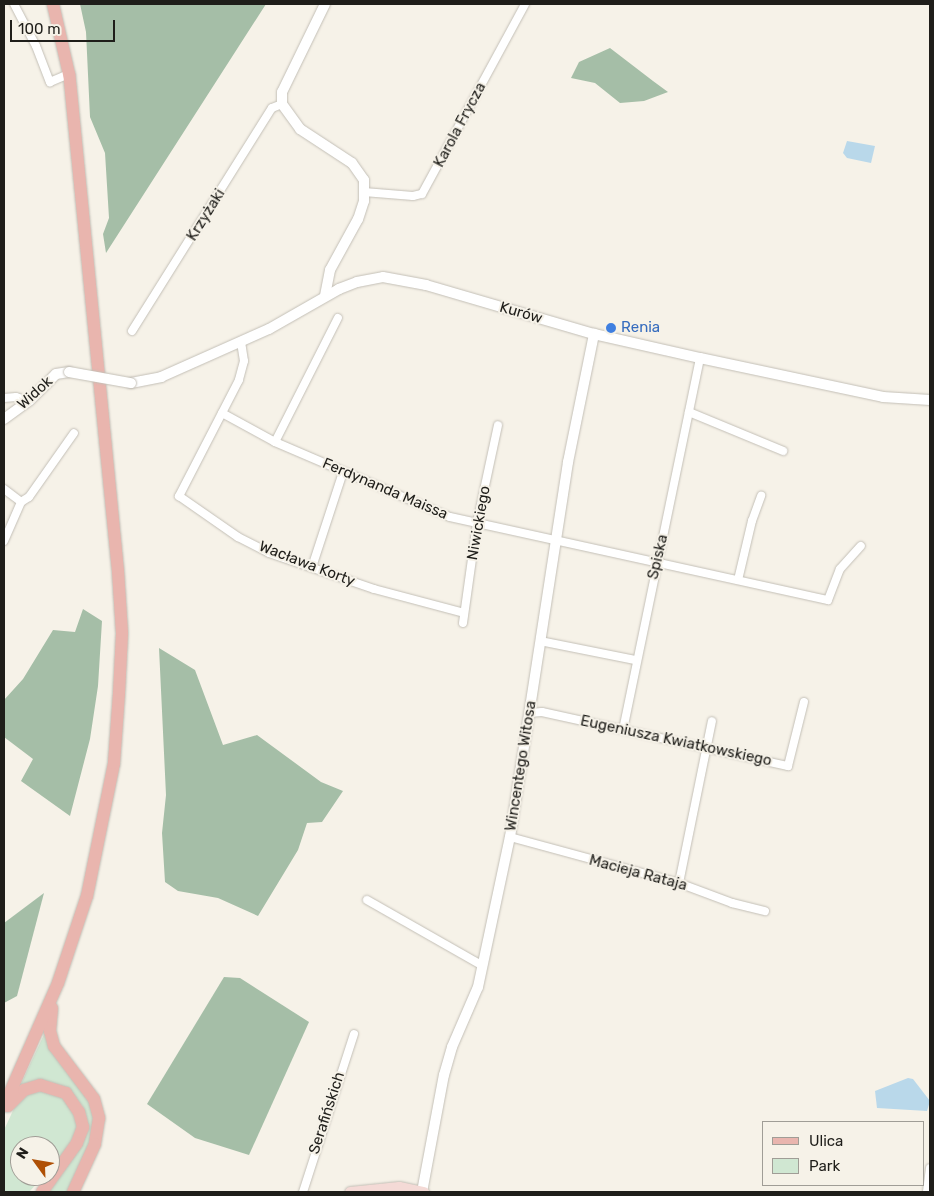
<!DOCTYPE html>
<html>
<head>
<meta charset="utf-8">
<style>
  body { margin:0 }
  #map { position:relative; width:934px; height:1196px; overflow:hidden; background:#f6f2e8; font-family:Rubik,sans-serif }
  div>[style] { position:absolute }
  .green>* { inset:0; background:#d0e7d2 }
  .forest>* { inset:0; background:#a5bea7 }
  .water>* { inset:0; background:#b9d8ea }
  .roads { filter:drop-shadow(0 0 1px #c3bfb6) drop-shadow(0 0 1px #c3bfb6) }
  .minor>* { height:8px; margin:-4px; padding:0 4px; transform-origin:4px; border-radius:4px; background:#fff }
  .tertiary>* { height:10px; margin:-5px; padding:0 5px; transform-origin:5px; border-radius:5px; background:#fff }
  .secondary>* { height:11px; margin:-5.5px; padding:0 5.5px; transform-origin:5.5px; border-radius:5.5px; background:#f4dad6 }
  .primary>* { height:12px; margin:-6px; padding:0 6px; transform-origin:6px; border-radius:6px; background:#e9b5ae }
  .bridges { filter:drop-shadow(0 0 1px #c3bfb6) drop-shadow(0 0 1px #c3bfb6) }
  .tertiary-bridge>* { height:10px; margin:-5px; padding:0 5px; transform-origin:5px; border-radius:5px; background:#fff }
  .dots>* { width:14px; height:14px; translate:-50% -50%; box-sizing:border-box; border:2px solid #f6f2e8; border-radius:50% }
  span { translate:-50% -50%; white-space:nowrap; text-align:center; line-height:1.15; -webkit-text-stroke:4px #f6f2e8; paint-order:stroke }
  .street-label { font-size:15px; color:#1f1e1a }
  .shop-label { font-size:15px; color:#366cbe }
  .left { translate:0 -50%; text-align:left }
  .frame { position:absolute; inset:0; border:5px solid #1f1e1a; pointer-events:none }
  .legend { position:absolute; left:762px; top:1121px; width:162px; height:65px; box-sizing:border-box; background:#f6f2e8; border:1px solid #a09d96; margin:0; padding:6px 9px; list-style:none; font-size:15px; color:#1f1e1a }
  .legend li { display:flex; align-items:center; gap:10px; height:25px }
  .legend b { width:25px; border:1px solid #a09d96 }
  .north { position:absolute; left:10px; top:1136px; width:50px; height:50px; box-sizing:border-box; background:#f6f2e8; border:1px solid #a09d96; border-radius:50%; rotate:302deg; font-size:14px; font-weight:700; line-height:20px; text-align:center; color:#1f1e1a }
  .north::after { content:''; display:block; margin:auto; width:18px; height:22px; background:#af5005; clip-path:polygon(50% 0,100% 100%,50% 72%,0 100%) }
  .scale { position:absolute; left:10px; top:20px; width:105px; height:22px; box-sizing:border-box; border:2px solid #1f1e1a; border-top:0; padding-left:6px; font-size:15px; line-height:18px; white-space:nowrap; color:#1f1e1a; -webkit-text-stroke:4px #f6f2e8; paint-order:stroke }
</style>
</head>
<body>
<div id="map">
  <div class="green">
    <div style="clip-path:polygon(47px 1028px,89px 1098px,96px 1128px,69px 1192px,48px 1192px,87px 1120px,84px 1108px,74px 1095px,19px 1088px)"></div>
    <div style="clip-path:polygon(47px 1090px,62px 1094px,80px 1126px,65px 1154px,50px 1170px,50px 1146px,20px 1146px,20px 1176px,44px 1176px,29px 1192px,4px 1192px,4px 1130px,17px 1102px,26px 1095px)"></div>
  </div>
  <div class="forest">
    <div style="clip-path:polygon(80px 4px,266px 4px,106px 253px,103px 234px,109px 218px,105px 153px,90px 117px,86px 32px)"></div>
    <div style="clip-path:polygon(610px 48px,653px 81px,668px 92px,644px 101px,620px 103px,595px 83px,571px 78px,579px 62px)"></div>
    <div style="clip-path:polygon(83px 609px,102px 621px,98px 686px,90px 739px,70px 816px,21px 781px,33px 759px,4px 737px,4px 700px,23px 679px,53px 630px,75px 632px)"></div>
    <div style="clip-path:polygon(159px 648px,195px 670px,223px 745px,257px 735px,321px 782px,343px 791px,322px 822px,307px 823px,298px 850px,258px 916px,218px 898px,178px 891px,165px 882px,162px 833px,166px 795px)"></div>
    <div style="clip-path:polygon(44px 893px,17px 996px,4px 1003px,4px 923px)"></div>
    <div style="clip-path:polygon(224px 977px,240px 978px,309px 1022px,249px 1155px,195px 1138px,147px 1104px)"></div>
  </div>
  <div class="water">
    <div style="clip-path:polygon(847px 141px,875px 146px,871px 163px,847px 158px,843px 153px)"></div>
    <div style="clip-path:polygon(908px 1078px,913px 1079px,930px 1101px,927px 1111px,877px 1108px,875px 1091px)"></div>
  </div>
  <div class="roads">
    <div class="minor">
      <div style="left:14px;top:4px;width:47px;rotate:62.4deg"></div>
      <div style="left:36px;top:46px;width:39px;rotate:69deg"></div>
      <div style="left:50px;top:82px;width:21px;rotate:-23deg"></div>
      <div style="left:364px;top:192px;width:49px;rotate:4.7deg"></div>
      <div style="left:413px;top:196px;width:9px;rotate:-13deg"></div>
      <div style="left:422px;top:194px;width:216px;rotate:-61.5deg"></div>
      <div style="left:132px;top:331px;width:263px;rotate:-57.9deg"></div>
      <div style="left:272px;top:108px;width:11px;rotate:-22deg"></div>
      <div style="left:241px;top:342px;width:19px;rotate:81deg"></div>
      <div style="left:244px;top:361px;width:20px;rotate:105deg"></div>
      <div style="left:239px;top:380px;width:131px;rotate:117.3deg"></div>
      <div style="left:179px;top:496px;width:72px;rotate:34.8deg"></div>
      <div style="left:238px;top:537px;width:35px;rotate:27deg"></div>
      <div style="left:269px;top:553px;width:111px;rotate:18.9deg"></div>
      <div style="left:374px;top:589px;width:93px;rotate:14.9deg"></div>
      <div style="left:4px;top:398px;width:12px;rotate:-5deg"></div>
      <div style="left:16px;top:397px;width:14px;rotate:17deg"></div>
      <div style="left:689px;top:412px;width:102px;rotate:22.5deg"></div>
      <div style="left:222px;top:413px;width:60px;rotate:28.7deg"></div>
      <div style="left:275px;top:442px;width:190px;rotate:23.2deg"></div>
      <div style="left:450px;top:517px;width:387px;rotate:12.4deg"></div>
      <div style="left:828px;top:600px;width:33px;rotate:-69deg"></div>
      <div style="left:840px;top:569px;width:31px;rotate:-48deg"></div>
      <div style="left:275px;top:442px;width:139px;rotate:-63.1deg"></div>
      <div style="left:4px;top:489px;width:21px;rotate:37deg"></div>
      <div style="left:21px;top:502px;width:9px;rotate:-32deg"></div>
      <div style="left:29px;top:497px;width:78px;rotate:-54.9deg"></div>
      <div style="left:4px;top:541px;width:43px;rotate:-66.4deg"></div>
      <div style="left:309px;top:566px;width:4px;rotate:-27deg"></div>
      <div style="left:313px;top:564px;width:97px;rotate:-71.9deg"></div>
      <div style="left:738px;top:580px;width:61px;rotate:-76.7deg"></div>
      <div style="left:752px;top:521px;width:27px;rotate:-70deg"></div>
      <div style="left:463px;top:623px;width:101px;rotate:-82deg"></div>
      <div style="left:477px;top:523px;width:100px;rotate:-77.9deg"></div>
      <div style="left:540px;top:641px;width:97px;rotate:11.3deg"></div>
      <div style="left:529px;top:713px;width:13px;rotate:-4deg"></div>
      <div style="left:542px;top:712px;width:252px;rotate:12.4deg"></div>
      <div style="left:788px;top:766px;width:66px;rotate:-76deg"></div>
      <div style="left:623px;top:730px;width:380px;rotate:-78.3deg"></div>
      <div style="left:510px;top:837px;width:172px;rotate:15.2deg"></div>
      <div style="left:676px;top:882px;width:60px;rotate:20.6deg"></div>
      <div style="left:732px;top:903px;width:34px;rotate:14deg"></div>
      <div style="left:679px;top:883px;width:165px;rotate:-78.5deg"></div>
      <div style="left:367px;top:900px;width:133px;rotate:29.6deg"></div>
      <div style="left:303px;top:1192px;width:166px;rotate:-72.1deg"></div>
      <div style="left:927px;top:1192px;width:24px;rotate:-83deg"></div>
    </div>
    <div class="tertiary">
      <div style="left:325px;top:4px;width:98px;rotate:116deg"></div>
      <div style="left:282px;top:92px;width:12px;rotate:90deg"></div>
      <div style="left:282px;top:104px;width:31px;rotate:54deg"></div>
      <div style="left:300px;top:129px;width:62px;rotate:33.2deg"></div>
      <div style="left:352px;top:163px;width:21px;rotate:55deg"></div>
      <div style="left:364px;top:180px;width:21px;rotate:90deg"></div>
      <div style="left:364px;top:201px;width:19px;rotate:108deg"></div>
      <div style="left:358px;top:219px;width:58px;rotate:118.8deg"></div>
      <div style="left:330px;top:270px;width:26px;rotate:101deg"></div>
      <div style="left:131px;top:383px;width:31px;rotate:-11deg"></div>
      <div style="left:161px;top:377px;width:118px;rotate:-24deg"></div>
      <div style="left:269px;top:329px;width:81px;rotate:-29.7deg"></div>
      <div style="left:339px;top:289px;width:19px;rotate:-21deg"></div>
      <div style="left:357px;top:282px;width:26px;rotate:-11deg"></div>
      <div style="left:383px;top:277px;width:44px;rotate:10.5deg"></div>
      <div style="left:426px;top:285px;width:175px;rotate:16.3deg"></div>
      <div style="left:594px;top:334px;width:109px;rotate:12.8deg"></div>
      <div style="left:700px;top:358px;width:187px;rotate:12deg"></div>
      <div style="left:883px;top:397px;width:47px;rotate:3.7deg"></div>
      <div style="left:4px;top:419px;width:31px;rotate:-36deg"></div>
      <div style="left:29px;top:401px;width:38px;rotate:-45deg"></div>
      <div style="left:56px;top:374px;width:13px;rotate:-9deg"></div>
      <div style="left:422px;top:1192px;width:119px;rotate:-79.4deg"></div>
      <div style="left:444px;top:1075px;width:29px;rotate:-74deg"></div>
      <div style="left:452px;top:1047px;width:65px;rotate:-66.6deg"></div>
      <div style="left:478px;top:987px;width:153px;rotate:-78deg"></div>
      <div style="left:510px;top:837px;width:379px;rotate:-81.2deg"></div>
      <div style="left:568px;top:462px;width:131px;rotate:-78.5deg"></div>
    </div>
    <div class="secondary">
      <div style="left:350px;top:1192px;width:49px;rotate:-5.8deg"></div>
      <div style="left:399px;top:1187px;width:25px;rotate:12deg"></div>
    </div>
    <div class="primary">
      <div style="left:52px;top:1008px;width:23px;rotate:95deg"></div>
      <div style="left:50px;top:1031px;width:16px;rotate:75deg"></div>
      <div style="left:54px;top:1046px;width:66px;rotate:53deg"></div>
      <div style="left:94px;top:1099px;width:20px;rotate:75deg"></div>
      <div style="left:99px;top:1118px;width:26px;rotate:99deg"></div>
      <div style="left:95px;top:1144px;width:53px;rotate:114.6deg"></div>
      <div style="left:4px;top:1106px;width:134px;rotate:-66.3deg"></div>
      <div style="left:58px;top:983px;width:92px;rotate:-71.6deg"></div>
      <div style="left:87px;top:896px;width:136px;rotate:-78.5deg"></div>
      <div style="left:114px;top:763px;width:70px;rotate:-85.9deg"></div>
      <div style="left:119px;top:693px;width:60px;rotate:-87.1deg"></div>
      <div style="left:122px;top:633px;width:62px;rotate:-93.7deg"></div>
      <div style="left:118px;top:571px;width:499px;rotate:-95.6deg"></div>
      <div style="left:69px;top:74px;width:72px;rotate:-102.9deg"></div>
      <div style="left:8px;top:1106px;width:23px;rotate:-45deg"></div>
      <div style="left:24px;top:1090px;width:17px;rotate:-17deg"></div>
      <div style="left:40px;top:1085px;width:27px;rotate:17deg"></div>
      <div style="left:66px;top:1093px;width:23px;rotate:56deg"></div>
      <div style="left:79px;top:1112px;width:16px;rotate:75deg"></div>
      <div style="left:83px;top:1127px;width:17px;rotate:111deg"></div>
      <div style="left:77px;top:1143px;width:60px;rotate:125.5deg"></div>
    </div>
  </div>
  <div class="bridges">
    <div class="tertiary-bridge">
      <div style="left:69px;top:372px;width:63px;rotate:10.1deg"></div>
    </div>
  </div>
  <div class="dots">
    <div style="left:611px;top:328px;background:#3f7fe0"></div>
  </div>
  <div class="street-label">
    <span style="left:460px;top:125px;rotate:-62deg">Karola Frycza</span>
    <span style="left:206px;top:215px;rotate:-58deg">Krzyżaki</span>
    <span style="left:521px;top:313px;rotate:16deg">Kurów</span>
    <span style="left:35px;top:393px;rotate:-42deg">Widok</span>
    <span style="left:385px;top:489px;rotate:23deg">Ferdynanda Maissa</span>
    <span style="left:479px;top:523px;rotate:-80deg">Niwickiego</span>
    <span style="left:658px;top:557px;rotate:-77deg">Spiska</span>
    <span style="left:307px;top:564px;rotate:21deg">Wacława Korty</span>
    <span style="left:676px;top:741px;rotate:12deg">Eugeniusza Kwiatkowskiego</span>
    <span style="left:521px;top:766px;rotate:-81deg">Wincentego Witosa</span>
    <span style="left:638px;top:873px;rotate:15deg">Macieja Rataja</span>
    <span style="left:327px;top:1113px;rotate:-72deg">Serafińskich</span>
  </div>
  <div class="shop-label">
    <span class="left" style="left:621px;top:328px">Renia</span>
  </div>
  <div class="frame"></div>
  <ul class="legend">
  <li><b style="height:6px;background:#e9b5ae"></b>Ulica</li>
  <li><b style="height:14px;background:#d0e7d2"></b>Park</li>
  </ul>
  <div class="north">N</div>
  <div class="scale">100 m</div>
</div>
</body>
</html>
